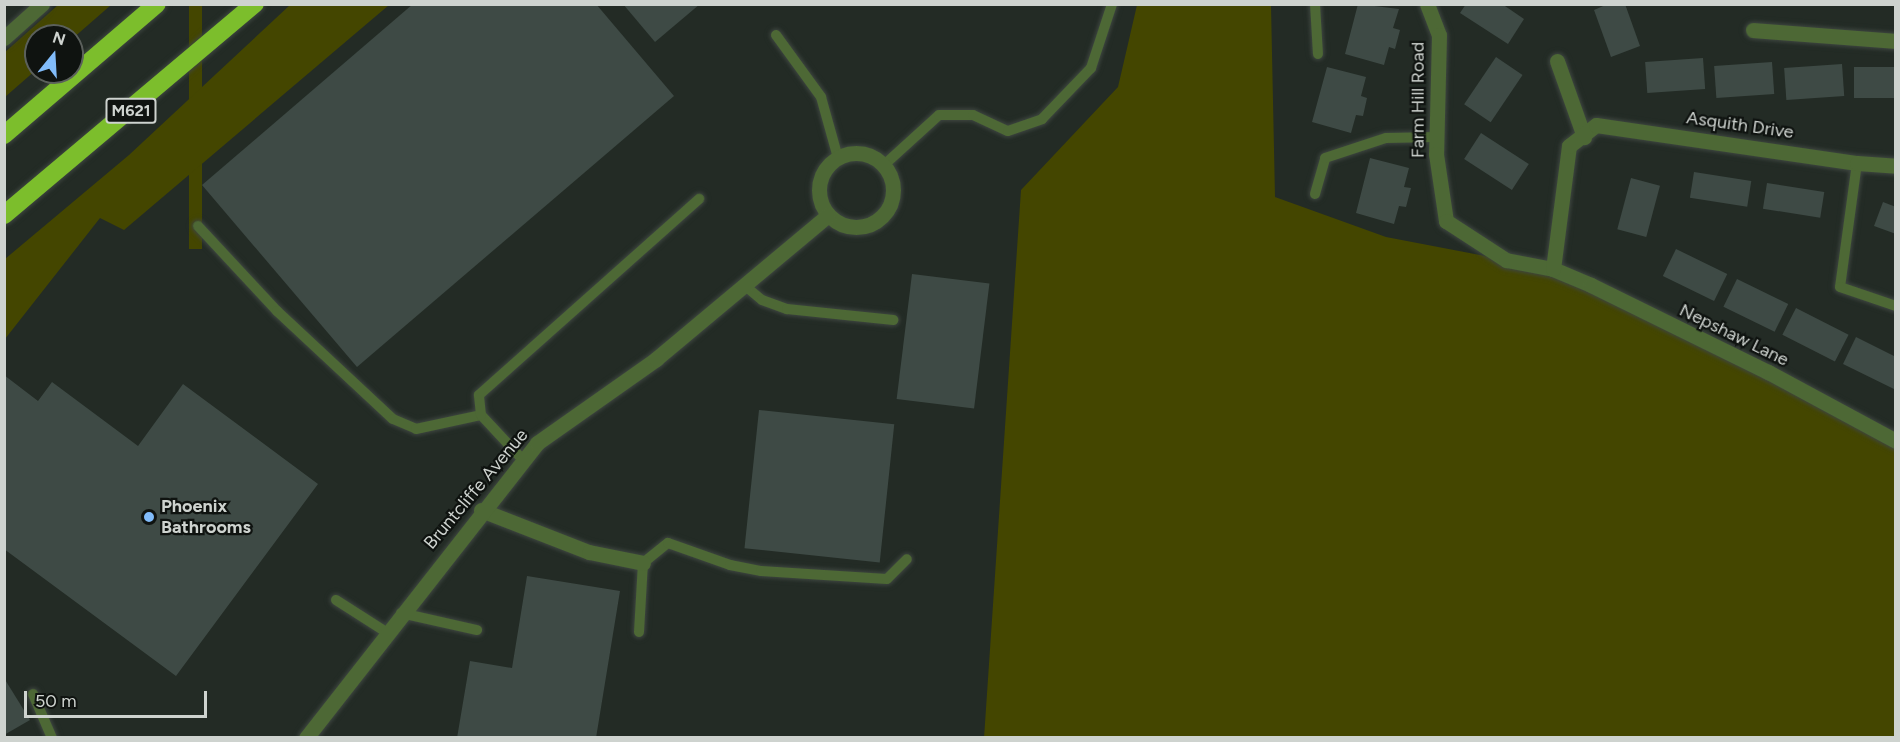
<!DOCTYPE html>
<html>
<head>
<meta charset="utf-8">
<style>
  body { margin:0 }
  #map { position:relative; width:1900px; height:742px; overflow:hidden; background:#232b25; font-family:Figtree,sans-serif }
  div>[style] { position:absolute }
  .green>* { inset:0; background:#444600; transform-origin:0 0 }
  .building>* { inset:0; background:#3e4a45; transform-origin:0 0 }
  .roads { filter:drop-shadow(0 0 2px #3e4640) drop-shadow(0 0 2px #3e4640) }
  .service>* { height:10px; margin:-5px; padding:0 5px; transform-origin:5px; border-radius:5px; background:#4d6835 }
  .minor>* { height:15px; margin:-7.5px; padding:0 7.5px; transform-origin:7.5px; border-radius:7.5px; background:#4d6835 }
  .minor>.ring { margin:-7.5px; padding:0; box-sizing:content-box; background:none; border:15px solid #4d6835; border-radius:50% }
  .motorway>* { height:18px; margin:-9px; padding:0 9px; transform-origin:9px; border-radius:9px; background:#7cbe2c }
  .dots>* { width:16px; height:16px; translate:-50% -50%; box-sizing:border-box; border:3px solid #0f1310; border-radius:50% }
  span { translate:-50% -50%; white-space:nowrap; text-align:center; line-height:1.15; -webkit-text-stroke:4.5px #0f1310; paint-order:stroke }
  .shield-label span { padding:2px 4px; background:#0f1310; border:2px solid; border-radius:4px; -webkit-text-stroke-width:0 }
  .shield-label { font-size:16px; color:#ced3cf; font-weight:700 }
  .street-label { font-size:18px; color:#ced3cf }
  .poi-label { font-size:18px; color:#ced3cf; font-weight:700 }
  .left { translate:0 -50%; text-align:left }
  .frame { position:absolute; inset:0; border:6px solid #ced3cf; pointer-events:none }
  .north { position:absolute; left:24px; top:24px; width:60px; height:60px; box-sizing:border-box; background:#0f1310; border:2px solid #5b605c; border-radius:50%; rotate:18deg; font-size:16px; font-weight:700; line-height:24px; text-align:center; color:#ced3cf }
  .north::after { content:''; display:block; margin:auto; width:21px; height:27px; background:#81bcfa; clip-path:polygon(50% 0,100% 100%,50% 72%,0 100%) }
  .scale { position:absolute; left:24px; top:691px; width:183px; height:27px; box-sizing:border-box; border:3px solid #ced3cf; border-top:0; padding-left:8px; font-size:18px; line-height:21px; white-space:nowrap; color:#ced3cf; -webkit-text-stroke:4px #0f1310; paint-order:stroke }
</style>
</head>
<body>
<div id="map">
  <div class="green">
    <div style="clip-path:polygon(58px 5px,111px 5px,72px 39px,36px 36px,36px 70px,5px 97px,5px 52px)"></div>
    <div style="left:189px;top:5px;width:13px;height:244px"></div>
    <div style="clip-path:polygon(290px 5px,389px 5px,124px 230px,100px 218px,5px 339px,5px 259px,129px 155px)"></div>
    <div style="clip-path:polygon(1137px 5px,1271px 5px,1275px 197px,1386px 237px,1553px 269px,1895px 441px,1895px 737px,984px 738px,1021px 190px,1118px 87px)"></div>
  </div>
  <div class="building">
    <div style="clip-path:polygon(413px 4px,596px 4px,674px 96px,357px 367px,202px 185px)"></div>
    <div style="clip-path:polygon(623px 4px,700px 4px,655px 42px)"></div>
    <div style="clip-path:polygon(1358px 4px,1399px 9px,1393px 28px,1400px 30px,1395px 49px,1389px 47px,1384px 65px,1345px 54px)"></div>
    <div style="clip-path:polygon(1466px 4px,1502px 4px,1524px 19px,1508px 44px,1460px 13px)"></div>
    <div style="clip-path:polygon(1608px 4px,1625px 4px,1640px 46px,1611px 57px,1594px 10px)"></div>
    <div style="left:1496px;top:57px;width:32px;height:57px;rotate:34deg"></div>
    <div style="left:1703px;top:58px;width:31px;height:58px;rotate:86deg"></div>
    <div style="left:1772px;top:62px;width:32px;height:58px;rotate:86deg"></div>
    <div style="left:1842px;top:64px;width:32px;height:58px;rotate:86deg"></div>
    <div style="clip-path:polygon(1327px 67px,1366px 77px,1361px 96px,1367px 98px,1363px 116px,1356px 115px,1351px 133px,1312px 122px)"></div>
    <div style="left:1896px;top:67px;width:31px;height:42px;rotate:90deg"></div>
    <div style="left:1481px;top:133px;width:57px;height:31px;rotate:33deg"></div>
    <div style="clip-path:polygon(1370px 158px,1409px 168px,1404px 187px,1411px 188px,1406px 207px,1399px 206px,1394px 224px,1356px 213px)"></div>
    <div style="left:1694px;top:172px;width:58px;height:26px;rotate:9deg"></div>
    <div style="left:1631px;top:178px;width:30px;height:53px;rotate:15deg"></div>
    <div style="left:1767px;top:183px;width:58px;height:26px;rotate:9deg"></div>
    <div style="clip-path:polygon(1883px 202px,1896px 207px,1896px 234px,1874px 226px)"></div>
    <div style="left:1676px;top:249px;width:57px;height:30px;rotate:26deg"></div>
    <div style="left:912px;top:274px;width:78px;height:126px;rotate:7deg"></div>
    <div style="left:1737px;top:279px;width:57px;height:31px;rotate:26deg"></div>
    <div style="left:1796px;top:308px;width:59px;height:30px;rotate:27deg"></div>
    <div style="clip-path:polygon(1856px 337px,1896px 357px,1896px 390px,1843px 364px)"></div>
    <div style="clip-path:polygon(4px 375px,38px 401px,52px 382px,138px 446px,183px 384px,318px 484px,176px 676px,4px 549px)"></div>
    <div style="left:759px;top:410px;width:136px;height:139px;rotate:6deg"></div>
    <div style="clip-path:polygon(527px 576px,620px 591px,596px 738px,457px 738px,470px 661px,512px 668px)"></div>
    <div style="clip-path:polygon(4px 678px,30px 720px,4px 735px)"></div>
  </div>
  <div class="roads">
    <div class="service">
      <div style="left:1315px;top:4px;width:50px;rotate:86.6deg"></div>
      <div style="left:776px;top:35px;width:77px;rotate:54deg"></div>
      <div style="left:821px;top:97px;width:63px;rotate:74.4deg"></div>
      <div style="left:1857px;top:163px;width:125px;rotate:97.8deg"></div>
      <div style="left:1840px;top:287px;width:59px;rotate:18.7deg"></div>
      <div style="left:884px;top:165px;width:74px;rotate:-42.3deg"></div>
      <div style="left:939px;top:115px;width:34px"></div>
      <div style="left:973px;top:115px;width:38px;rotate:25deg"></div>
      <div style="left:1008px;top:131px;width:36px;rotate:-19deg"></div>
      <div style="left:1042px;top:119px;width:71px;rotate:-46.1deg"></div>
      <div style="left:1091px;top:68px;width:67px;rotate:-71.8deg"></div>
      <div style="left:1315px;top:194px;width:37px;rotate:-74deg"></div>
      <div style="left:1325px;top:158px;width:64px;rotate:-18.2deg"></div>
      <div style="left:1386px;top:138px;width:50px;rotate:-1.1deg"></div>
      <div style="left:198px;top:226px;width:116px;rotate:47.1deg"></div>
      <div style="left:277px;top:311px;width:158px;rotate:43deg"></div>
      <div style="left:393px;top:419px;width:25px;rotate:23deg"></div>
      <div style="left:416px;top:429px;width:66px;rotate:-12.2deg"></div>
      <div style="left:744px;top:285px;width:23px;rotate:40deg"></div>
      <div style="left:762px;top:300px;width:27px;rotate:20deg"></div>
      <div style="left:787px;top:309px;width:107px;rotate:5.9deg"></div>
      <div style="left:523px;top:460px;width:62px;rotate:-133deg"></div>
      <div style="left:481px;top:415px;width:20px;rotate:-96deg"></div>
      <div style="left:479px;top:395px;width:295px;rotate:-41.7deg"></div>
      <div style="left:336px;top:600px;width:59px;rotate:32.6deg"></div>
      <div style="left:401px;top:613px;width:78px;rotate:12.6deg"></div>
      <div style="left:639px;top:632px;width:69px;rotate:-86.7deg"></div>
      <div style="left:643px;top:563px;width:32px;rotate:-39deg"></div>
      <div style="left:668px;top:543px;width:66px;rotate:19.5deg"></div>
      <div style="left:730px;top:565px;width:32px;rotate:11deg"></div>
      <div style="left:761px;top:571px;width:126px;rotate:3.6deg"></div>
      <div style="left:887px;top:579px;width:28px;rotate:-45deg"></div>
      <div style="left:33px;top:694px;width:48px;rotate:66.6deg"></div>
    </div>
    <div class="minor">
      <div style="left:1427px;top:4px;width:33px;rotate:69deg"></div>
      <div style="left:1439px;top:35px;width:119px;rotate:91.4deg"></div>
      <div style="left:1436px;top:154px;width:68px;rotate:81.5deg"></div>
      <div style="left:1446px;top:221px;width:72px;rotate:33deg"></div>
      <div style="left:1506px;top:260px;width:48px;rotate:10.8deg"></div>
      <div style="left:1553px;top:269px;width:41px;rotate:22.8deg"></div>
      <div style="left:1591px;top:285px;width:197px;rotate:26.2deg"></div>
      <div style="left:1768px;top:372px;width:145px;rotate:28.3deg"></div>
      <div style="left:1753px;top:30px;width:143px;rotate:4.4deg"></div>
      <div style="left:4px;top:38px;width:51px;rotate:-41.8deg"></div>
      <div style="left:1557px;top:61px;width:81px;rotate:70.4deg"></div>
      <div class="ring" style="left:819px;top:153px;width:59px;height:59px"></div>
      <div style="left:1553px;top:269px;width:124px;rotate:-82.6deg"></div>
      <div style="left:1569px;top:146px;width:34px;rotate:-38deg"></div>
      <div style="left:1596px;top:125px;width:264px;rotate:8.3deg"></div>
      <div style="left:1857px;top:163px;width:39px;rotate:4deg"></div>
      <div style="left:481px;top:510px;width:116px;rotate:21.3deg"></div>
      <div style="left:589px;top:552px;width:55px;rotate:11.5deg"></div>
      <div style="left:306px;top:738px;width:375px;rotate:-51.9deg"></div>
      <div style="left:537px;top:443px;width:146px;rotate:-35.2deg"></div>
      <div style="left:656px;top:359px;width:224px;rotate:-39.9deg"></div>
    </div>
    <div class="motorway">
      <div style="left:4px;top:135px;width:201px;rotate:-40.6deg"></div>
      <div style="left:4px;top:215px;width:328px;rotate:-40.1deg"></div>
    </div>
  </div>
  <div class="dots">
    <div style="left:149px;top:517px;background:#81bcfa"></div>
  </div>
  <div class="shield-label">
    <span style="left:131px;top:111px">M621</span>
  </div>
  <div class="street-label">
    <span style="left:1418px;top:100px;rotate:-90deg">Farm Hill Road</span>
    <span style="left:1740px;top:125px;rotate:8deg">Asquith Drive</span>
    <span style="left:1734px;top:335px;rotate:26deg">Nepshaw Lane</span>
    <span style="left:476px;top:489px;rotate:-50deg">Bruntcliffe Avenue</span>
  </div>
  <div class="poi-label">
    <span class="left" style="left:161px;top:517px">Phoenix<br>Bathrooms</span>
  </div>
  <div class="frame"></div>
  <div class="north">N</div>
  <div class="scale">50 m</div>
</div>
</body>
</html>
